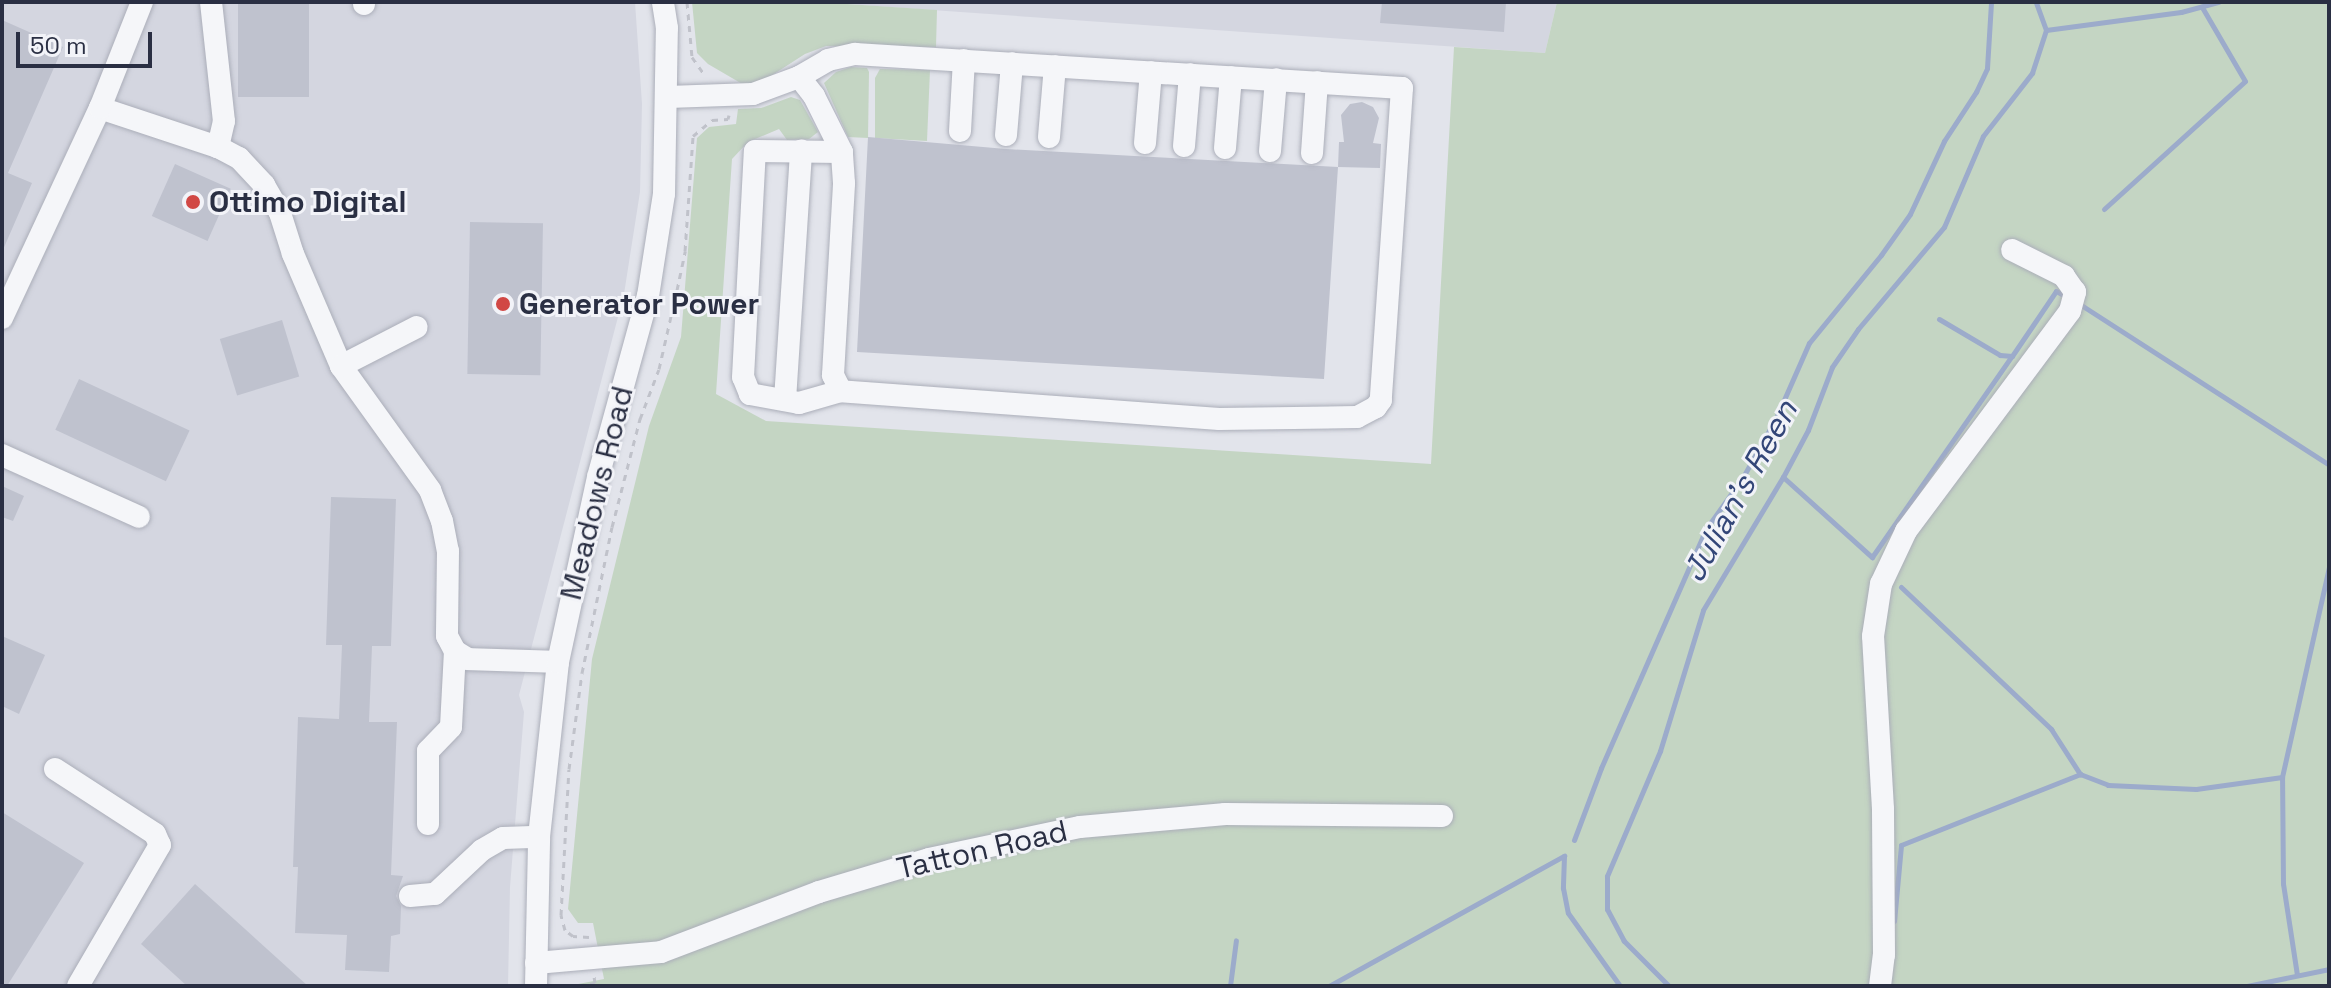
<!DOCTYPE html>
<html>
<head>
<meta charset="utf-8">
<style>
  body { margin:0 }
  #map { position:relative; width:2331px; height:988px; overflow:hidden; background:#e2e4eb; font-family:"Space Grotesk",sans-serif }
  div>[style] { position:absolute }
  .built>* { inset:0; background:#d4d6e0 }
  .green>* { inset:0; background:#c4d5c3 }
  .stream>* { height:5px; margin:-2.5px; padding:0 2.5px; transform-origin:2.5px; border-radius:2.5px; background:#9cabcb }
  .building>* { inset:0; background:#bfc2ce; transform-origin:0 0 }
  .path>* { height:3px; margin-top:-1.5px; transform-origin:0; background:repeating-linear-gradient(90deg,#c0c2ca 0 6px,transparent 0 12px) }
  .roads { filter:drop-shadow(0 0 2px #abaeb9) drop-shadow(0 0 2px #abaeb9) }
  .minor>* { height:22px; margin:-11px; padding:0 11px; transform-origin:11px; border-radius:11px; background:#f5f6f9 }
  .dots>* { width:22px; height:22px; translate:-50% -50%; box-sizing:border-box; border:4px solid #f2f3f8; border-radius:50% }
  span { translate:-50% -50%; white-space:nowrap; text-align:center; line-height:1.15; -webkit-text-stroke:6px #f2f3f8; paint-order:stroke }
  .poi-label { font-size:30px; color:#2a2f43; font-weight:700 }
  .left { translate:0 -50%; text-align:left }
  .street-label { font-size:30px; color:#2a2f43 }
  .water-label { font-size:32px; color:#334678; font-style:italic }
  .frame { position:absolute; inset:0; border:4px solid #2a2f43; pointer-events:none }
  .scale { position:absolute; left:16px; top:32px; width:136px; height:36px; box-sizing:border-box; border:4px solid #2a2f43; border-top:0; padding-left:10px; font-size:24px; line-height:28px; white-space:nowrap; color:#2a2f43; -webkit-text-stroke:6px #f2f3f8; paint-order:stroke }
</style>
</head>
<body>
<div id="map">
  <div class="built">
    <div style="clip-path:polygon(2px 2px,635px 2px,642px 104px,640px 192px,624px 294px,519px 695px,524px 712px,510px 887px,508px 986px,2px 986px)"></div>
    <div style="clip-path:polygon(817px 2px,1557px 2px,1545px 53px)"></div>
  </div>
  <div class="green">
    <div style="clip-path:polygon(692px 2px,817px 2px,937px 10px,936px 47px,826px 46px,805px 54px,763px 81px,744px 85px,708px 64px,697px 53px)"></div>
    <div style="clip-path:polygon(1557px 2px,2329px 2px,2329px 986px,568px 986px,604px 979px,593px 923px,578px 923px,568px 909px,592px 659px,649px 426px,681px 337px,697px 138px,709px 127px,736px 124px,738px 109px,761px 108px,791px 97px,800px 100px,818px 132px,809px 139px,787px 140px,779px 129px,748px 142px,732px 159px,716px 394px,766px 421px,1431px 464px,1454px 47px,1545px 53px)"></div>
    <div style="clip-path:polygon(851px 67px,867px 68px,869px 72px,868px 138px,848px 137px,824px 83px,836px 72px)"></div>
    <div style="clip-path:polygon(880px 69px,930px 70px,927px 141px,875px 138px,875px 78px)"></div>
  </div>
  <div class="stream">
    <div style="left:2046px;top:30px;width:136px;rotate:-7.6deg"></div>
    <div style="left:2181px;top:12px;width:39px;rotate:-15deg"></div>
    <div style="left:2104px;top:209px;width:190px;rotate:-42.2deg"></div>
    <div style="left:2245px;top:81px;width:86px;rotate:-120.2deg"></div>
    <div style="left:2078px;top:303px;width:299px;rotate:32.8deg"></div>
    <div style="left:1939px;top:319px;width:71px;rotate:30.5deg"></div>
    <div style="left:2000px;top:355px;width:12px;rotate:5deg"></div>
    <div style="left:2012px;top:356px;width:78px;rotate:-55.9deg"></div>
    <div style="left:2056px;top:291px;width:15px;rotate:28deg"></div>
    <div style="left:1783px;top:477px;width:120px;rotate:42deg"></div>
    <div style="left:1872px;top:557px;width:244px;rotate:-55.2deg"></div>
    <div style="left:1901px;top:587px;width:207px;rotate:43.4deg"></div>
    <div style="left:2051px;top:729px;width:54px;rotate:57.2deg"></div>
    <div style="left:2080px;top:774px;width:30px;rotate:21deg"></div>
    <div style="left:2108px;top:785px;width:88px;rotate:2.6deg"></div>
    <div style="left:2196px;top:789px;width:87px;rotate:-7.9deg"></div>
    <div style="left:1574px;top:840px;width:77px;rotate:-69.4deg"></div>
    <div style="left:1601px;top:768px;width:261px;rotate:-66.3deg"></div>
    <div style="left:1706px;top:529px;width:64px;rotate:-54.6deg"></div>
    <div style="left:1743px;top:477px;width:68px;rotate:-60.8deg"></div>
    <div style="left:1776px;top:418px;width:82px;rotate:-66.3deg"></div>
    <div style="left:1809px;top:343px;width:114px;rotate:-50.7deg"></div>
    <div style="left:1881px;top:255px;width:50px;rotate:-54.7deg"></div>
    <div style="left:1910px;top:214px;width:81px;rotate:-65deg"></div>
    <div style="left:1944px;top:141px;width:59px;rotate:-56.9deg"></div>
    <div style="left:1976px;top:92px;width:26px;rotate:-65deg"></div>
    <div style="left:1987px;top:68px;width:66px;rotate:-86.5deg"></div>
    <div style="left:1894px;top:921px;width:76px;rotate:-84.7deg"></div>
    <div style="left:1901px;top:845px;width:193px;rotate:-21.6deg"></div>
    <div style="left:2297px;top:975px;width:92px;rotate:-98.7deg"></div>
    <div style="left:2283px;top:884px;width:107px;rotate:-90.5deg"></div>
    <div style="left:2282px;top:777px;width:215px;rotate:-77.4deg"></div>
    <div style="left:1230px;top:986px;width:46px;rotate:-82.6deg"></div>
    <div style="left:1329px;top:986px;width:269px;rotate:-29deg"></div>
    <div style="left:1564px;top:856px;width:32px;rotate:92deg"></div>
    <div style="left:1563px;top:888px;width:25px;rotate:79deg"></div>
    <div style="left:1568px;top:913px;width:90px;rotate:54.5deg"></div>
    <div style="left:1669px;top:986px;width:64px;rotate:-135deg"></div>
    <div style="left:1624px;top:941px;width:36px;rotate:-118deg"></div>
    <div style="left:1607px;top:909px;width:33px;rotate:-90deg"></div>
    <div style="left:1607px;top:876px;width:136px;rotate:-67deg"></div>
    <div style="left:1660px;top:751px;width:147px;rotate:-73deg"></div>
    <div style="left:1703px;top:610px;width:155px;rotate:-59deg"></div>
    <div style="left:1783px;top:477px;width:53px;rotate:-62deg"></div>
    <div style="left:1808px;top:430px;width:67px;rotate:-69.1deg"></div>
    <div style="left:1832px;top:367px;width:46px;rotate:-55.6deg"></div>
    <div style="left:1858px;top:329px;width:133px;rotate:-49.9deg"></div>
    <div style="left:1944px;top:227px;width:99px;rotate:-66.8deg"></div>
    <div style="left:1983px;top:136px;width:80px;rotate:-52.1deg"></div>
    <div style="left:2032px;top:73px;width:45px;rotate:-72deg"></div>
    <div style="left:2046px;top:30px;width:30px;rotate:-110deg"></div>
    <div style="left:2247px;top:986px;width:84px;rotate:-11.7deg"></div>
  </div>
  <div class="building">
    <div style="left:238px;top:2px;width:71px;height:95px"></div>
    <div style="clip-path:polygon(1382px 2px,1506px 2px,1504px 32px,1380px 23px)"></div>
    <div style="clip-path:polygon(2px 20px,63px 47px,8px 173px,32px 183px,2px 252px)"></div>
    <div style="clip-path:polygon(1362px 102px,1373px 107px,1379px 118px,1373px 143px,1381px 144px,1380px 168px,1338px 167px,1339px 142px,1344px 142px,1341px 115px,1350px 104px)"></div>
    <div style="clip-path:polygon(868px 137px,1006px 149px,1338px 167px,1324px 379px,857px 352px)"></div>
    <div style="left:175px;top:164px;width:61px;height:57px;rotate:24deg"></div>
    <div style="left:470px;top:222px;width:73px;height:152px;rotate:1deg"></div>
    <div style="left:282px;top:320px;width:59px;height:65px;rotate:73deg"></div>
    <div style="left:79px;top:379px;width:122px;height:56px;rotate:25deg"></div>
    <div style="clip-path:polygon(2px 486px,24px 496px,13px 521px,2px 517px)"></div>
    <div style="clip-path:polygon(331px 497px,396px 499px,391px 646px,372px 646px,369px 722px,397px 722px,391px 875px,403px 876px,396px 896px,401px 906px,400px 934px,391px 936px,389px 972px,345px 970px,347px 935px,295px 933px,298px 867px,293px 867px,298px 717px,339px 719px,342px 645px,326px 645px)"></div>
    <div style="clip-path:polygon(2px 636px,45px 655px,19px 714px,2px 706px)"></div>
    <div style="clip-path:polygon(2px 812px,84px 863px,7px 986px,2px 986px)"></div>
    <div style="clip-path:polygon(195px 884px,245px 929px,308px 986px,187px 986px,141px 944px)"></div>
  </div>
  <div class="path">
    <div style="left:687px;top:2px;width:55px;rotate:84.8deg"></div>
    <div style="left:692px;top:57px;width:21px;rotate:55deg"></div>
    <div style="left:589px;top:937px;width:16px;rotate:-176deg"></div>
    <div style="left:573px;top:936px;width:10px;rotate:-143deg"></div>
    <div style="left:565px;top:930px;width:16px;rotate:-105deg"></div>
    <div style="left:561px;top:915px;width:146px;rotate:-86.9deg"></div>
    <div style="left:569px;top:769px;width:97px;rotate:-82.3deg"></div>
    <div style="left:582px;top:673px;width:149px;rotate:-78.4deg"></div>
    <div style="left:612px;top:527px;width:112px;rotate:-75.5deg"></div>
    <div style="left:640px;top:419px;width:53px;rotate:-69.2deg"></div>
    <div style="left:659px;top:369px;width:81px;rotate:-77.2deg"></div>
    <div style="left:677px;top:290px;width:40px;rotate:-78deg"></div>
    <div style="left:685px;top:251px;width:115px;rotate:-86deg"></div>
    <div style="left:693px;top:136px;width:25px;rotate:-40deg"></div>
    <div style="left:712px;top:120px;width:16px;rotate:-4deg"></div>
    <div style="left:728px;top:119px;width:4px;rotate:-76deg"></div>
    <div style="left:578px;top:986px;width:17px;rotate:-10deg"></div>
    <div style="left:595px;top:983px;width:7px;rotate:-98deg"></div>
  </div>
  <div class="roads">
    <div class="minor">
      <div style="left:211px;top:2px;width:120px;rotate:83.8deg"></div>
      <div style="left:224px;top:121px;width:27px;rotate:103deg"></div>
      <div style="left:364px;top:2px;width:2px;rotate:90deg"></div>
      <div style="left:668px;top:97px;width:85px;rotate:-2deg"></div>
      <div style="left:753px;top:94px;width:49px;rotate:-20.3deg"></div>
      <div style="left:799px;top:77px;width:34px;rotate:-30deg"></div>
      <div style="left:828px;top:60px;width:28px;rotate:-13deg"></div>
      <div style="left:855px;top:54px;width:548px;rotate:3.56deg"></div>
      <div style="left:1402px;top:88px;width:313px;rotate:93.9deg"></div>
      <div style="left:1381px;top:400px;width:9px;rotate:126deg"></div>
      <div style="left:1376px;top:407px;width:21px;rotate:152deg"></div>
      <div style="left:1357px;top:417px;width:138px;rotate:179.2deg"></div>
      <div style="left:1219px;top:419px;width:379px;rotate:-175.8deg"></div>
      <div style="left:841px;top:391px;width:18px;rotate:-117deg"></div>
      <div style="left:833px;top:375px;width:192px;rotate:-86.7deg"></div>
      <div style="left:844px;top:183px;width:31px;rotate:-94deg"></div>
      <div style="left:842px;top:152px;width:63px;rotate:-116.6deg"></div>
      <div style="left:814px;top:96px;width:24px;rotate:-128deg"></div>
      <div style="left:100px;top:108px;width:124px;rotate:18.3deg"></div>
      <div style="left:218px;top:147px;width:24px;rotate:28deg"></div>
      <div style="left:239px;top:158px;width:37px;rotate:47deg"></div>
      <div style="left:264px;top:185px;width:32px;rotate:60deg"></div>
      <div style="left:280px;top:213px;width:43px;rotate:72.4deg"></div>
      <div style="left:293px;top:254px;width:122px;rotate:66.8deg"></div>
      <div style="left:341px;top:366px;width:153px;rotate:54.3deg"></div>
      <div style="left:430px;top:490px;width:33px;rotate:69deg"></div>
      <div style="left:442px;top:521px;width:31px;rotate:79deg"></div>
      <div style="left:448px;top:551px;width:85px;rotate:90.7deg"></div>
      <div style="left:447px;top:636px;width:17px;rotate:62deg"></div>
      <div style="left:455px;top:651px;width:15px;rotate:32deg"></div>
      <div style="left:468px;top:659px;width:90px;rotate:1.9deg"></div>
      <div style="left:960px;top:131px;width:71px;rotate:-86.8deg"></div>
      <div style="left:1006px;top:135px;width:72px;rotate:-85.2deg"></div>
      <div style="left:1049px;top:137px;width:71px;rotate:-85.2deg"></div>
      <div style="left:1145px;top:143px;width:71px;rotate:-85.2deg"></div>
      <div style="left:1184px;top:146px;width:72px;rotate:-85.2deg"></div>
      <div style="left:1225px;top:148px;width:71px;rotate:-85.2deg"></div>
      <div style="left:1270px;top:151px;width:72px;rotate:-85.2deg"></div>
      <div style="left:1312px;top:153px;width:71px;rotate:-86deg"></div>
      <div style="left:2px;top:318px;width:232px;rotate:-65deg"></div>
      <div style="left:100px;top:108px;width:114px;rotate:-68.4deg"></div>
      <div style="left:341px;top:366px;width:85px;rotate:-27.2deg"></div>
      <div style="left:841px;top:391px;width:44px;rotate:164.1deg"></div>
      <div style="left:799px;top:403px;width:50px;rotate:-169.6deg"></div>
      <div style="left:750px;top:394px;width:18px;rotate:-112deg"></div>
      <div style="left:743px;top:377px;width:226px;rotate:-87deg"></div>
      <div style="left:755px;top:151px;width:87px;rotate:0.7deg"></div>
      <div style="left:785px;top:400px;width:250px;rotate:-86.3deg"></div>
      <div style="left:2px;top:455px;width:150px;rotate:24.3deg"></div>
      <div style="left:55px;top:769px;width:119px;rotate:33deg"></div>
      <div style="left:155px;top:834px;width:12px;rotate:66deg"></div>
      <div style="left:160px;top:845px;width:163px;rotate:120.2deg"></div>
      <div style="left:428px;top:824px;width:73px;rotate:-90deg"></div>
      <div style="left:428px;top:751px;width:33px;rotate:-46deg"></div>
      <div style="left:451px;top:727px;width:76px;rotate:-87deg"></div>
      <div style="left:410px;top:896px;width:25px;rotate:-5deg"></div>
      <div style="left:435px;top:894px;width:64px;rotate:-43.1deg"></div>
      <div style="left:482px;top:850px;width:24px;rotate:-30deg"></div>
      <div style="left:503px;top:838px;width:36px;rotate:-2deg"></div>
      <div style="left:536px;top:963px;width:125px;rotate:-5deg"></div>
      <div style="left:661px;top:952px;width:169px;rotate:-20.8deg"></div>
      <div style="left:819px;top:892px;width:115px;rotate:-16.7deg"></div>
      <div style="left:929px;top:859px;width:154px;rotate:-12deg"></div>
      <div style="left:1080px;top:827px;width:146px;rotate:-5.1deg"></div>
      <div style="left:1225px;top:814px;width:217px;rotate:0.5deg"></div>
      <div style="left:536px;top:986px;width:149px;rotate:-88.8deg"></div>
      <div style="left:539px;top:837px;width:176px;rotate:-83.8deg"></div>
      <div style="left:558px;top:662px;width:189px;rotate:-77.8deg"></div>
      <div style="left:598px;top:477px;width:188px;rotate:-74.6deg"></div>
      <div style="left:648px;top:296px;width:103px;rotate:-81.1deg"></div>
      <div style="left:664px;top:194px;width:166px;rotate:-89deg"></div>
      <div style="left:667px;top:28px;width:26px;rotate:-99deg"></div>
      <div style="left:1880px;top:986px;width:31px;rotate:-83deg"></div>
      <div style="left:1884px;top:955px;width:146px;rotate:-90.4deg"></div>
      <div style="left:1883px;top:809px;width:173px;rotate:-93.3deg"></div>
      <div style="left:1873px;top:636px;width:53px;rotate:-81.3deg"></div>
      <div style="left:1881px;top:584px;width:59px;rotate:-64.7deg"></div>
      <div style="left:1906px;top:531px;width:274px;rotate:-53.3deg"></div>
      <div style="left:2070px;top:311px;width:20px;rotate:-75deg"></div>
      <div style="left:2075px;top:292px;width:19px;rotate:-125deg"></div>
      <div style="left:2064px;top:276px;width:58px;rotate:-153.4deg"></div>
    </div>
  </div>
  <div class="dots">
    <div style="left:193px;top:202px;background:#d14845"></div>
    <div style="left:503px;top:304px;background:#d14845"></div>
  </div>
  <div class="poi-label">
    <span class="left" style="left:209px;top:202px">Ottimo Digital</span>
    <span class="left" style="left:519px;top:304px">Generator Power</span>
  </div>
  <div class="street-label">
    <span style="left:597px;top:493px;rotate:-76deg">Meadows Road</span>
    <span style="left:982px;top:850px;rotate:-13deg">Tatton Road</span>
  </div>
  <div class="water-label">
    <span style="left:1740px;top:491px;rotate:-61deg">Julian's Reen</span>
  </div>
  <div class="frame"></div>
  <div class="scale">50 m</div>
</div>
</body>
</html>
